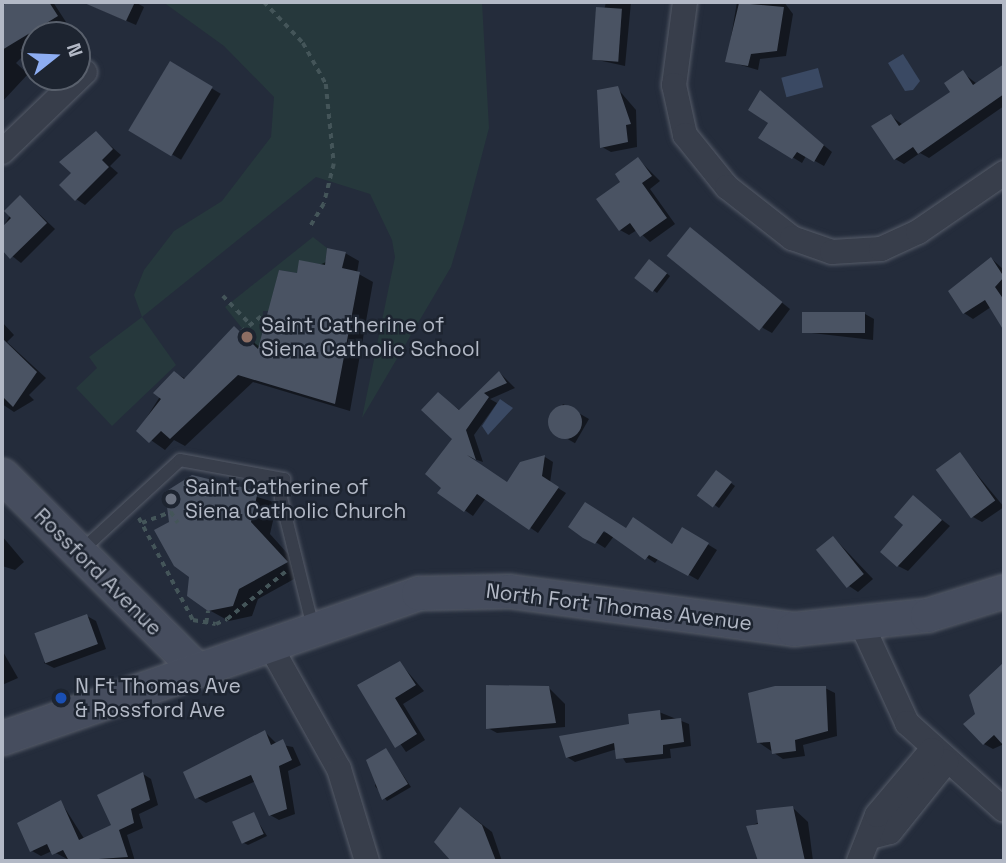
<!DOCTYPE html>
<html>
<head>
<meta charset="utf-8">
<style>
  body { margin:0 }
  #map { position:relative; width:1006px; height:863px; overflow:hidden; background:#242c3b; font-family:"Space Grotesk",sans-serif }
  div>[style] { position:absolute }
  .green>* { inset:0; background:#26383c }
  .water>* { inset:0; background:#3a4963; transform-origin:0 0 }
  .shadow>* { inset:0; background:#0007; transform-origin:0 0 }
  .building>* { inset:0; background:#4a5363; transform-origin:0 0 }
  .round { border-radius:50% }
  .path>* { height:3.5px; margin-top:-1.75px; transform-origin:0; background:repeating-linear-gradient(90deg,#445559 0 5px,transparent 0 10px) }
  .roads { filter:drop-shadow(0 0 2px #565c69) drop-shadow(0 0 2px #565c69) }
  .lane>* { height:12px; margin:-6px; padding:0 6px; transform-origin:6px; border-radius:6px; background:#383e4b }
  .street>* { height:24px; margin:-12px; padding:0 12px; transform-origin:12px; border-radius:12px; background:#383e4b }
  .secondary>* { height:33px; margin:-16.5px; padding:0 16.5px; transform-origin:16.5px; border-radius:16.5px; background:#464d5e }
  .dots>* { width:19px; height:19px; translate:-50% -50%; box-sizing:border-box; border:4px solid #1d2430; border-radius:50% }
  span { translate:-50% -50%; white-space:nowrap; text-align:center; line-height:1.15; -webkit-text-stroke:5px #1d2430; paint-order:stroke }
  .poi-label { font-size:21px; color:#b3b9c6 }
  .left { translate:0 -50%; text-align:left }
  .street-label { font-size:21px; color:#b3b9c6 }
  .frame { position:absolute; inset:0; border:4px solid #b3b9c6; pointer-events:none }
  .north { position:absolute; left:21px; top:21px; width:70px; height:70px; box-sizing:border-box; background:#1d2430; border:2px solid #59606c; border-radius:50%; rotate:72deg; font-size:19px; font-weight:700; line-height:28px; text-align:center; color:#b3b9c6 }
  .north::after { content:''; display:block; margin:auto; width:24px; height:32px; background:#8dadf2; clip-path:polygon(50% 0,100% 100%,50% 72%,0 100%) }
</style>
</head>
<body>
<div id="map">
  <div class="green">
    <div style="clip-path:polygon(163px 2px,482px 2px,489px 128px,464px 223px,451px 267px,362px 418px,395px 257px,392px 240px,370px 194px,316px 177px,142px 317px,176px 365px,112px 426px,76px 388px,97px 368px,89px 357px,142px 317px,134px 295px,144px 270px,174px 231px,222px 201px,271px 137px,274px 97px,224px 46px)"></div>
    <div style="clip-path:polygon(313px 237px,327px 248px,325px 265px,300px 261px,297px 273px,279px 270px,270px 311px,263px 311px,261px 352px,225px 307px)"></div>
  </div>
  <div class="water">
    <div style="clip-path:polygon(903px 54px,920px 81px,913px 90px,905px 91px,888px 63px)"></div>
    <div style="left:818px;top:68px;width:20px;height:38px;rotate:75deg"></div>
    <div style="clip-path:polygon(500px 399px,513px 408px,488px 435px,482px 426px)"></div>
  </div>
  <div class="shadow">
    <div style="clip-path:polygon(11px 2px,53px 2px,66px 22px,20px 50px,25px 54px,16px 63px,28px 74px,2px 102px,2px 26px,9px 19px,2px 7px)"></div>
    <div style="clip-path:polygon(83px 2px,135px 2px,144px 7px,136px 25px)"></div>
    <div style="clip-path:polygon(606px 2px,631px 2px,625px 66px,593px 59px)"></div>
    <div style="clip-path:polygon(737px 2px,784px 2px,793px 14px,786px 56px,760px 59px,758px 70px,727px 61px)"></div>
    <div style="left:171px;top:64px;width:58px;height:77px;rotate:31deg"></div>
    <div style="clip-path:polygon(1004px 66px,1004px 106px,929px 158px,920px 153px,904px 164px,895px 159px,891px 116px,903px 125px,952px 92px,963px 73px,977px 84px)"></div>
    <div style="clip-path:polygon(617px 88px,636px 110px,637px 147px,611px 152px,602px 147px)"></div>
    <div style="clip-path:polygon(760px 93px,832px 152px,824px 166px,806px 156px,802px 163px,761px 138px,770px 122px)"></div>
    <div style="clip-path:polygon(96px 133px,121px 155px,110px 166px,118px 173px,85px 205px,76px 199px,73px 173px,62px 162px)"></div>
    <div style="clip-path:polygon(638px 159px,660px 181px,650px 189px,675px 224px,650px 242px,637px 230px,629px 235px,620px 230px,623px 182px)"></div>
    <div style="clip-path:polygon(21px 197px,55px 229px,21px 263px,2px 248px,2px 229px)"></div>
    <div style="clip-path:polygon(690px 229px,790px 309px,772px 333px,763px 328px)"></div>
    <div style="clip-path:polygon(345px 253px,359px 261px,357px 273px,373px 282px,350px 411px,253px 382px,185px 446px,174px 440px,165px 450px,138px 431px,175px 373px,186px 379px,235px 328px,260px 347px,298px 275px)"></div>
    <div style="clip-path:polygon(992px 259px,1004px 270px,1004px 327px,991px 307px,973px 319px,964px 313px)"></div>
    <div style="clip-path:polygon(654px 263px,670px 276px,657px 293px,653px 290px)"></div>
    <div style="clip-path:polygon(865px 314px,874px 319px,873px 340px,803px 332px)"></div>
    <div style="clip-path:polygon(2px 322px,14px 335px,7px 342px,46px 378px,29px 395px,34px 400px,14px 412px,2px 404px)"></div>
    <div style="clip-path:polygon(500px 373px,515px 388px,490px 399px,497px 403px,474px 435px,483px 462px,468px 457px,508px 484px,522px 464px,545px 457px,553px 462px,550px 483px,566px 493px,538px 533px,486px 498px,473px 516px,440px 493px,455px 438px,438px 394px,461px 411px)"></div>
    <div style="left:563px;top:404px;width:30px;height:28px;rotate:30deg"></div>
    <div style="clip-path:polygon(960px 454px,1004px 507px,982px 522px,973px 517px)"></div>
    <div style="clip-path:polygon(720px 475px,735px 486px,719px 508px,700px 495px)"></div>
    <div style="clip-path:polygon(193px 477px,277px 503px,270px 534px,305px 573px,258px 599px,252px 616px,229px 621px,209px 610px,191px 576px,171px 523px)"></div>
    <div style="clip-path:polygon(913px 497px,950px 526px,908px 571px,898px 566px)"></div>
    <div style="clip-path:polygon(570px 526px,673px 545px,683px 529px,717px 550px,698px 580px,659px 558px,655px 563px,614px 536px,605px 548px)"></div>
    <div style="clip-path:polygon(2px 536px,24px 562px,15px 570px,2px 566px)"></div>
    <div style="clip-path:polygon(834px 538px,873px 579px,858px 592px,849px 586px)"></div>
    <div style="clip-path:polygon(87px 616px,96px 621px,106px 649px,54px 668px,44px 663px)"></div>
    <div style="clip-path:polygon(2px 650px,18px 678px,2px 685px)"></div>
    <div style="clip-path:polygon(400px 663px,424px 691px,403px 704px,425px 740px,406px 752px,360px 686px)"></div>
    <div style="clip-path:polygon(998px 670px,1004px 674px,1004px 744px,993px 749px,984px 744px,977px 714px)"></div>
    <div style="clip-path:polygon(548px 687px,565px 704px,565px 727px,497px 733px,488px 728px)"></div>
    <div style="clip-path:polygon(825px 688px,835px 693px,837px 736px,803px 745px,805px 756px,783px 759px,758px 742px,750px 694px)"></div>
    <div style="clip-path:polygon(659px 712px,689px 724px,691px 746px,670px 749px,671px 758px,626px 763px,617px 749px,575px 762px,567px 757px)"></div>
    <div style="clip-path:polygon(265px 732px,277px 744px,293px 747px,301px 765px,288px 771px,295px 814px,279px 820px,270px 815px,256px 781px,206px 803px,196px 797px)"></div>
    <div style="clip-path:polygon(386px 750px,411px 787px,387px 801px,375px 786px)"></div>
    <div style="clip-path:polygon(143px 774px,151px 779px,158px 805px,139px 814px,143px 828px,127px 835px,135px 861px,71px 861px,52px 851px,41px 856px,32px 851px,61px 802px,85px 840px,113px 826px)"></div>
    <div style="clip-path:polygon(793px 808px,808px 822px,813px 861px,759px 860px,748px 827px)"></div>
    <div style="clip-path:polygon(253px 814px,267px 836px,248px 845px,244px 843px)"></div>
    <div style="clip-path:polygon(470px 815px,492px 832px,502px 861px,452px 861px,449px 852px)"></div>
  </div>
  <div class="building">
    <div style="clip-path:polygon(8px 2px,49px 2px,58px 16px,2px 50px,2px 6px)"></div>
    <div style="clip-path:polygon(82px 2px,135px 2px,126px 21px)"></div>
    <div style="clip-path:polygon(739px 3px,784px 7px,777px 51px,751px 54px,748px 66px,725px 62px)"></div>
    <div style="left:596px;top:7px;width:26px;height:53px;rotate:4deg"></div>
    <div style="left:170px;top:61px;width:50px;height:81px;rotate:31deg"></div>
    <div style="clip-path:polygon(1004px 64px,1004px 94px,918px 154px,913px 147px,894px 160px,871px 126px,891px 114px,899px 126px,950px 92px,944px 83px,963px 70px,973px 85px)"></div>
    <div style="clip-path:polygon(618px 86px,631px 124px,626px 125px,628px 142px,600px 148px,597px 90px)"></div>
    <div style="clip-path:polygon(760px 90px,824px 145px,814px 162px,797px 152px,792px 159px,758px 138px,768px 123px,748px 110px)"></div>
    <div style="clip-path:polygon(96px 131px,113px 149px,102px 160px,109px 167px,75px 201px,59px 185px,71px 173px,59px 162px)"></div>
    <div style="clip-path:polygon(638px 157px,652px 176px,642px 183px,667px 218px,640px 237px,630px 223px,619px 231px,596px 199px,620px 182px,615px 174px)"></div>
    <div style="clip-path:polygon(20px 195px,47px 223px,10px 259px,2px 250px,2px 227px,11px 218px,4px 211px)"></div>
    <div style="left:690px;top:227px;width:119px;height:37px;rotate:39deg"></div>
    <div style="clip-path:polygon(327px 248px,346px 252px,342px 268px,360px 272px,335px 404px,238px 375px,170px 439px,161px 431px,149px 443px,136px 431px,161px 399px,153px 393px,174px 371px,184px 379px,234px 326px,258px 349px,279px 270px,297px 273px,299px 260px,325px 265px)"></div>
    <div style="clip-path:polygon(991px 257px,1004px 277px,995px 287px,1004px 300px,1004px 331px,985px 300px,963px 314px,948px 291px)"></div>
    <div style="left:649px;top:259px;width:23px;height:24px;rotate:38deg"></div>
    <div style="left:802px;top:312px;width:63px;height:21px"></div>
    <div style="clip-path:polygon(2px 338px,37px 372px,13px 407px,2px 396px)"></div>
    <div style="clip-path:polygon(499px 371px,507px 383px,484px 393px,489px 397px,466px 430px,476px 460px,467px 455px,507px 482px,520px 462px,545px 455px,542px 476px,559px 487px,529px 530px,477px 494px,464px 512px,437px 493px,441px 488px,425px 474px,452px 439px,421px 410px,438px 392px,459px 410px)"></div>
    <div class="round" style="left:548px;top:405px;width:34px;height:34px"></div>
    <div style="left:960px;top:452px;width:60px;height:30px;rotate:54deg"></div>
    <div style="left:716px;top:470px;width:20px;height:32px;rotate:37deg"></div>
    <div style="clip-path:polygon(192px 475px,258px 491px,251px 522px,288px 562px,239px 589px,233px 606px,208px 611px,187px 596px,189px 577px,174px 566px,154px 530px,169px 522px,165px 492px)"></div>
    <div style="clip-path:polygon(913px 495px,942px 520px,897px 567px,880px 552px,903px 525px,894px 517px)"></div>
    <div style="clip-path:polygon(585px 502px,626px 528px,633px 517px,672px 544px,682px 527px,709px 543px,688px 576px,649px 555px,645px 560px,604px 531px,595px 544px,583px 538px,568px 527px)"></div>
    <div style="left:833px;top:536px;width:49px;height:22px;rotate:51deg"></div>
    <div style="left:87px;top:614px;width:32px;height:56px;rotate:70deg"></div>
    <div style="clip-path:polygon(400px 661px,416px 685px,395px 698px,417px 734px,395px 748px,357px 685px)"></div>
    <div style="clip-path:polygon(1004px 662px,1004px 746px,994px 735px,983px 745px,963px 724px,975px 714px,969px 695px)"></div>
    <div style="clip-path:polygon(486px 685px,549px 686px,556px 723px,486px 729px)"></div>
    <div style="clip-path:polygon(775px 686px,826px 686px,828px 731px,795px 740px,796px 751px,772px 754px,770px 742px,757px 743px,748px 693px)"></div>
    <div style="clip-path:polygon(660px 710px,661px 720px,681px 718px,684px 742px,663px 745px,663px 754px,616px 759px,614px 743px,566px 758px,559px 736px,629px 724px,628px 714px)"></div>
    <div style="clip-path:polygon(265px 730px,271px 745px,283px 739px,292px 760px,279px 766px,287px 809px,269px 816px,251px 775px,195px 799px,183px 772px)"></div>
    <div style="clip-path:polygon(386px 748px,408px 784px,382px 800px,366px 760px)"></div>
    <div style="clip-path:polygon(143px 772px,150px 800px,131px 809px,134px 823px,119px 830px,128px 857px,69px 861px,63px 850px,52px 855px,47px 844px,30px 852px,17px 823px,61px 800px,79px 840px,111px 825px,97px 795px)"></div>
    <div style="clip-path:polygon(793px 806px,805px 861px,758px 861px,746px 826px,758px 824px,756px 810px)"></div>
    <div style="clip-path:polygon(460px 807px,482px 825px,496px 861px,451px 861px,434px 842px)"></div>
    <div style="left:254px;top:812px;width:24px;height:24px;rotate:66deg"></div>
  </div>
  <div class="path">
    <div style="left:264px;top:2px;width:57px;rotate:46.4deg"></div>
    <div style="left:303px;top:43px;width:47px;rotate:60.7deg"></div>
    <div style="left:326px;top:84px;width:80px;rotate:84.3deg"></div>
    <div style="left:334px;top:164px;width:41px;rotate:104deg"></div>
    <div style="left:324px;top:204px;width:27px;rotate:121deg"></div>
    <div style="left:223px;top:296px;width:36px;rotate:46deg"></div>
    <div style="left:241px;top:332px;width:28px;rotate:-38deg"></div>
    <div style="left:139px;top:518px;width:115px;rotate:62.1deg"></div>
    <div style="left:193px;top:620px;width:23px;rotate:10deg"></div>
    <div style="left:216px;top:624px;width:12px;rotate:-24deg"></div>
    <div style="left:227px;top:619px;width:75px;rotate:-39deg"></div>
    <div style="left:142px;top:523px;width:31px;rotate:-21deg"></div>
    <div style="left:171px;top:512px;width:13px;rotate:58deg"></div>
    <div style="left:206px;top:623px;width:12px;rotate:-81deg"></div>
  </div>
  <div class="roads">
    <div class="lane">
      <div style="left:81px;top:551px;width:134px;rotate:-42.6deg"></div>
      <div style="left:180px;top:460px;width:106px;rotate:10.4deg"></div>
      <div style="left:284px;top:479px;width:19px;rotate:99deg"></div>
      <div style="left:281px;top:498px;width:133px;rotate:76.1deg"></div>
    </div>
    <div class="street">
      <div style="left:685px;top:2px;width:84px;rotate:97.5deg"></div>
      <div style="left:674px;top:85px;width:51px;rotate:77.6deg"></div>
      <div style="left:685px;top:135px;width:67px;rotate:51.1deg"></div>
      <div style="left:727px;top:187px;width:83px;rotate:38.1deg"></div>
      <div style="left:792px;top:238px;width:42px;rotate:19.3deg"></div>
      <div style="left:832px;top:252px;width:49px;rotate:-3.5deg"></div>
      <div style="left:881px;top:249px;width:41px;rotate:-24.7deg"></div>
      <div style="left:918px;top:232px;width:104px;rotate:-34.5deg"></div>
      <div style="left:2px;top:152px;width:115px;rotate:-43.9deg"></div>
      <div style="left:862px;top:625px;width:108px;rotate:65.3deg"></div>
      <div style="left:907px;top:723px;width:130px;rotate:41.9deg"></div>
      <div style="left:268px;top:642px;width:145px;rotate:60.8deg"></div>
      <div style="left:339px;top:769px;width:96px;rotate:73.1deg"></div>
      <div style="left:874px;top:836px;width:16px;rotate:-14deg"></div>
      <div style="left:890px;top:832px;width:90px;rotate:-51.3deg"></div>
      <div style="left:859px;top:861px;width:49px;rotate:-68.6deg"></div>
      <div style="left:877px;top:815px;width:85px;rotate:-49.8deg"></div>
    </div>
    <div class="secondary">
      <div style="left:2px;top:475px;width:274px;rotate:44.9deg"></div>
      <div style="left:2px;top:738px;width:441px;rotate:-19.2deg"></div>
      <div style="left:418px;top:593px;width:91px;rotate:-1.3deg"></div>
      <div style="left:509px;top:591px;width:287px;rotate:7.6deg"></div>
      <div style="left:793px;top:629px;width:135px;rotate:-6deg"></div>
      <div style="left:927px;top:615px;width:81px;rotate:-17.3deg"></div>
    </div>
  </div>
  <div class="dots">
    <div style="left:247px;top:337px;background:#8d6e63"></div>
    <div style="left:171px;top:499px;background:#6b7280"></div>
    <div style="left:61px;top:698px;background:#1a4fb4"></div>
  </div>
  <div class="poi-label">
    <span class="left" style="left:261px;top:337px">Saint Catherine of<br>Siena Catholic School</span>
    <span class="left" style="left:185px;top:499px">Saint Catherine of<br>Siena Catholic Church</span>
    <span class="left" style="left:75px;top:698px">N Ft Thomas Ave<br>&amp; Rossford Ave</span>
  </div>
  <div class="street-label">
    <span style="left:98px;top:572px;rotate:45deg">Rossford Avenue</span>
    <span style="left:619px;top:607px;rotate:7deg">North Fort Thomas Avenue</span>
  </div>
  <div class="frame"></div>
  <div class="north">N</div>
</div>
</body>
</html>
